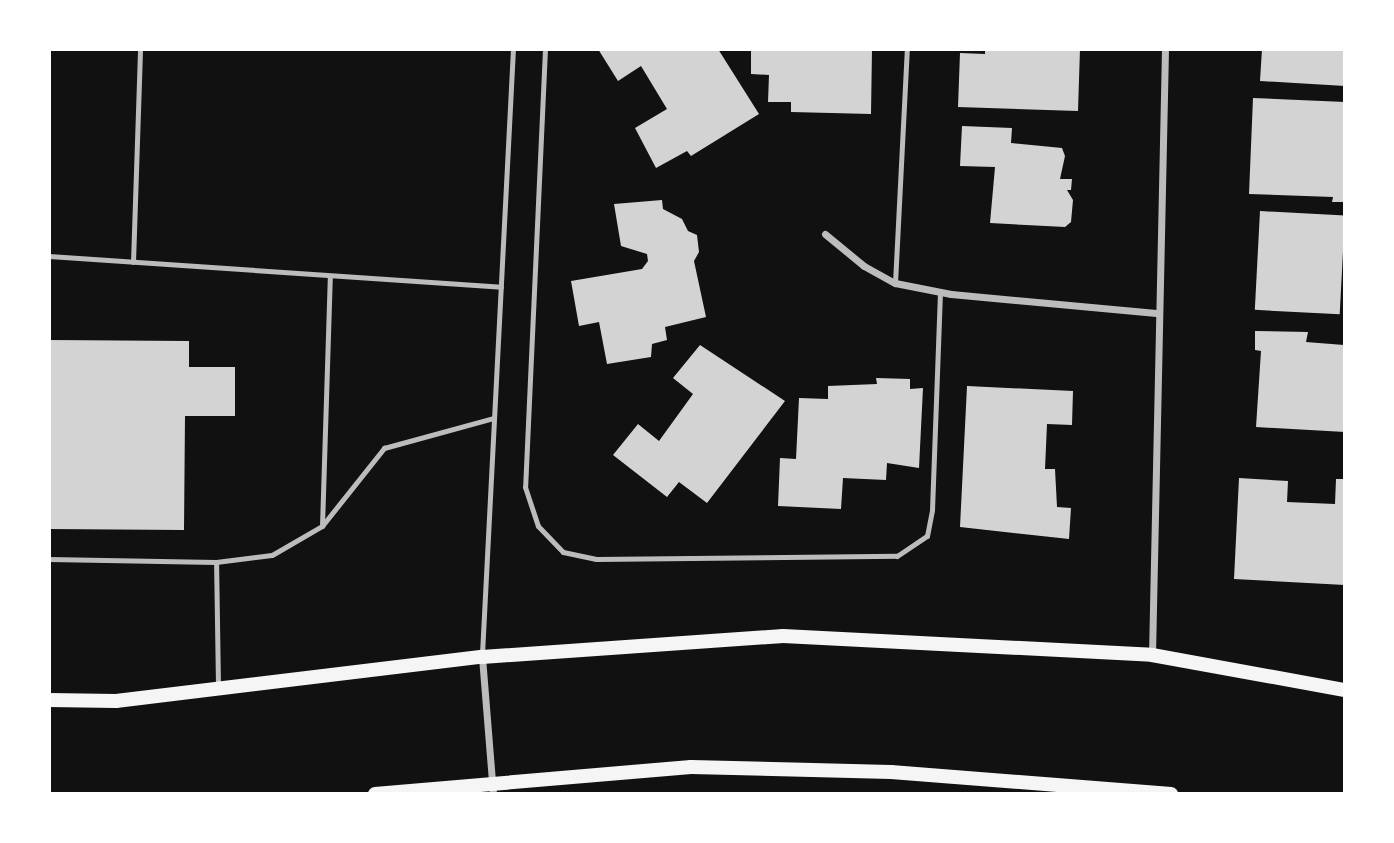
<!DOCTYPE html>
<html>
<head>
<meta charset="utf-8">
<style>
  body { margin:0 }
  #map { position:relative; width:1394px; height:843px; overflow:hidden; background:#111; font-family:Ubuntu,sans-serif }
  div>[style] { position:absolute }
  .building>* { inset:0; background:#d3d3d3; transform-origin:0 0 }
  .service>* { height:5px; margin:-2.5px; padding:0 2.5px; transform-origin:2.5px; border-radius:2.5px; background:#bcbcbc }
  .minor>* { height:7px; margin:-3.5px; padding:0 3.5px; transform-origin:3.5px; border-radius:3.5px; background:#bcbcbc }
  .secondary>* { height:14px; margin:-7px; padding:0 7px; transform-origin:7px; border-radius:7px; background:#f5f5f5 }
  span { translate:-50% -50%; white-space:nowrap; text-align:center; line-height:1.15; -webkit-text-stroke:5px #fff; paint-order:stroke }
  .frame { position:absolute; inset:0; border:51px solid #fff; pointer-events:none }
</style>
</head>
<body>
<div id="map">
  <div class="building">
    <div style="clip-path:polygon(598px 49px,718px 49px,759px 114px,691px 156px,687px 151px,656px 168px,635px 128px,667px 109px,641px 66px,618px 81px)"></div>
    <div style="clip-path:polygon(751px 49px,872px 49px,871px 114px,791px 112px,791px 102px,768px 102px,769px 75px,751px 74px)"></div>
    <div style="clip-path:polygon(985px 49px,1080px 49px,1078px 111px,958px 107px,960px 53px,985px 54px)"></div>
    <div style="clip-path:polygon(1262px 49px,1345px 49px,1345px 86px,1260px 81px)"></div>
    <div style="clip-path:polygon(1253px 98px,1345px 102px,1345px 202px,1332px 202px,1333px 197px,1249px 194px)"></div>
    <div style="clip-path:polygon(962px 126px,1012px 128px,1011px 143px,1062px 148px,1065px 156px,1060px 179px,1072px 179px,1071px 190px,1067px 190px,1073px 200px,1071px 222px,1065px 227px,990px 223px,995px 167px,960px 166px)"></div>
    <div style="clip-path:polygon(662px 200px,663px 209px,682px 219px,688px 231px,697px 235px,699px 252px,694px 261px,706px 317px,665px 327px,667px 340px,652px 344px,651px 357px,607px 364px,599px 322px,579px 326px,571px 281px,642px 269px,648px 261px,647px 254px,621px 246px,614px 204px)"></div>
    <div style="left:1260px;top:211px;width:85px;height:99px;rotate:3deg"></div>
    <div style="clip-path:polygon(1255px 331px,1308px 332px,1306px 342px,1344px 345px,1345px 432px,1256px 427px,1261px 351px,1255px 350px)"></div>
    <div style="clip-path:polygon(49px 340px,189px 341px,189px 367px,235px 367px,235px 416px,185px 416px,184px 530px,49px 529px)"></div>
    <div style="clip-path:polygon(700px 345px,785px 401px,707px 503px,679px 482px,667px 497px,613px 455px,638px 424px,659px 441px,693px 394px,673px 378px)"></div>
    <div style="clip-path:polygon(876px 378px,910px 379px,910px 389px,923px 388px,919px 468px,887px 463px,886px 480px,843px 478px,841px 509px,778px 506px,780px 458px,796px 459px,799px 398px,828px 399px,828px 386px,877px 384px)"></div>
    <div style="clip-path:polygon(967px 386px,1073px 391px,1072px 425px,1047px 424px,1045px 469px,1055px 469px,1057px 507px,1071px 508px,1069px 539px,960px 527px)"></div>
    <div style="clip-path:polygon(1239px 478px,1288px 481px,1287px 502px,1335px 504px,1336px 479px,1345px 479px,1345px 585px,1234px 579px)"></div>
  </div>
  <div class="service">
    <div style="left:545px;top:49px;width:438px;rotate:92.6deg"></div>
    <div style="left:525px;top:487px;width:41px;rotate:71.6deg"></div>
    <div style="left:538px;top:526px;width:36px;rotate:46deg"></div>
    <div style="left:563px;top:552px;width:34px;rotate:12deg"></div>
    <div style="left:596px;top:559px;width:301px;rotate:-0.6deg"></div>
    <div style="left:897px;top:556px;width:36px;rotate:-34deg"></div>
    <div style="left:927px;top:536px;width:26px;rotate:-79deg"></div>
    <div style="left:932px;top:510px;width:218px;rotate:-87.9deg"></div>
    <div style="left:49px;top:256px;width:453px;rotate:3.9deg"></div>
    <div style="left:133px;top:262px;width:213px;rotate:-88.1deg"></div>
    <div style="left:895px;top:283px;width:234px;rotate:-87.1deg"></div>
    <div style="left:322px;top:526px;width:250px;rotate:-88.2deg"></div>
    <div style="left:49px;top:559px;width:167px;rotate:1deg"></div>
    <div style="left:482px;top:654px;width:606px;rotate:-87.07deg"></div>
    <div style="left:218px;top:685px;width:123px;rotate:-90.9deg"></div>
    <div style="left:216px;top:562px;width:56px;rotate:-7.1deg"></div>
    <div style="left:272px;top:555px;width:58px;rotate:-30.1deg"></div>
    <div style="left:322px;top:526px;width:100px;rotate:-51.5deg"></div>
    <div style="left:384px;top:448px;width:114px;rotate:-15.3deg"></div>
  </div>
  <div class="minor">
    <div style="left:825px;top:234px;width:50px;rotate:39.4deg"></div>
    <div style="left:864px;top:266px;width:35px;rotate:29deg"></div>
    <div style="left:895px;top:283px;width:57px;rotate:11.1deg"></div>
    <div style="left:951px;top:294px;width:206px;rotate:5.3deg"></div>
    <div style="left:1152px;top:655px;width:606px;rotate:-88.77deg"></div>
    <div style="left:482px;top:657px;width:137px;rotate:85.4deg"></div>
  </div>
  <div class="secondary">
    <div style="left:49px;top:700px;width:67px;rotate:0.9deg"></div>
    <div style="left:116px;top:701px;width:369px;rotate:-6.9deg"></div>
    <div style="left:482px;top:657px;width:302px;rotate:-4deg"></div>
    <div style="left:783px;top:636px;width:369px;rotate:2.9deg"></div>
    <div style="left:1152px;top:655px;width:196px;rotate:10.3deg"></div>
    <div style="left:375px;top:794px;width:317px;rotate:-4.9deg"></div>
    <div style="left:691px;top:767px;width:200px;rotate:1.4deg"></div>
    <div style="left:891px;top:772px;width:281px;rotate:4.5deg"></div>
  </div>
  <div class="frame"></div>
</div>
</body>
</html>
